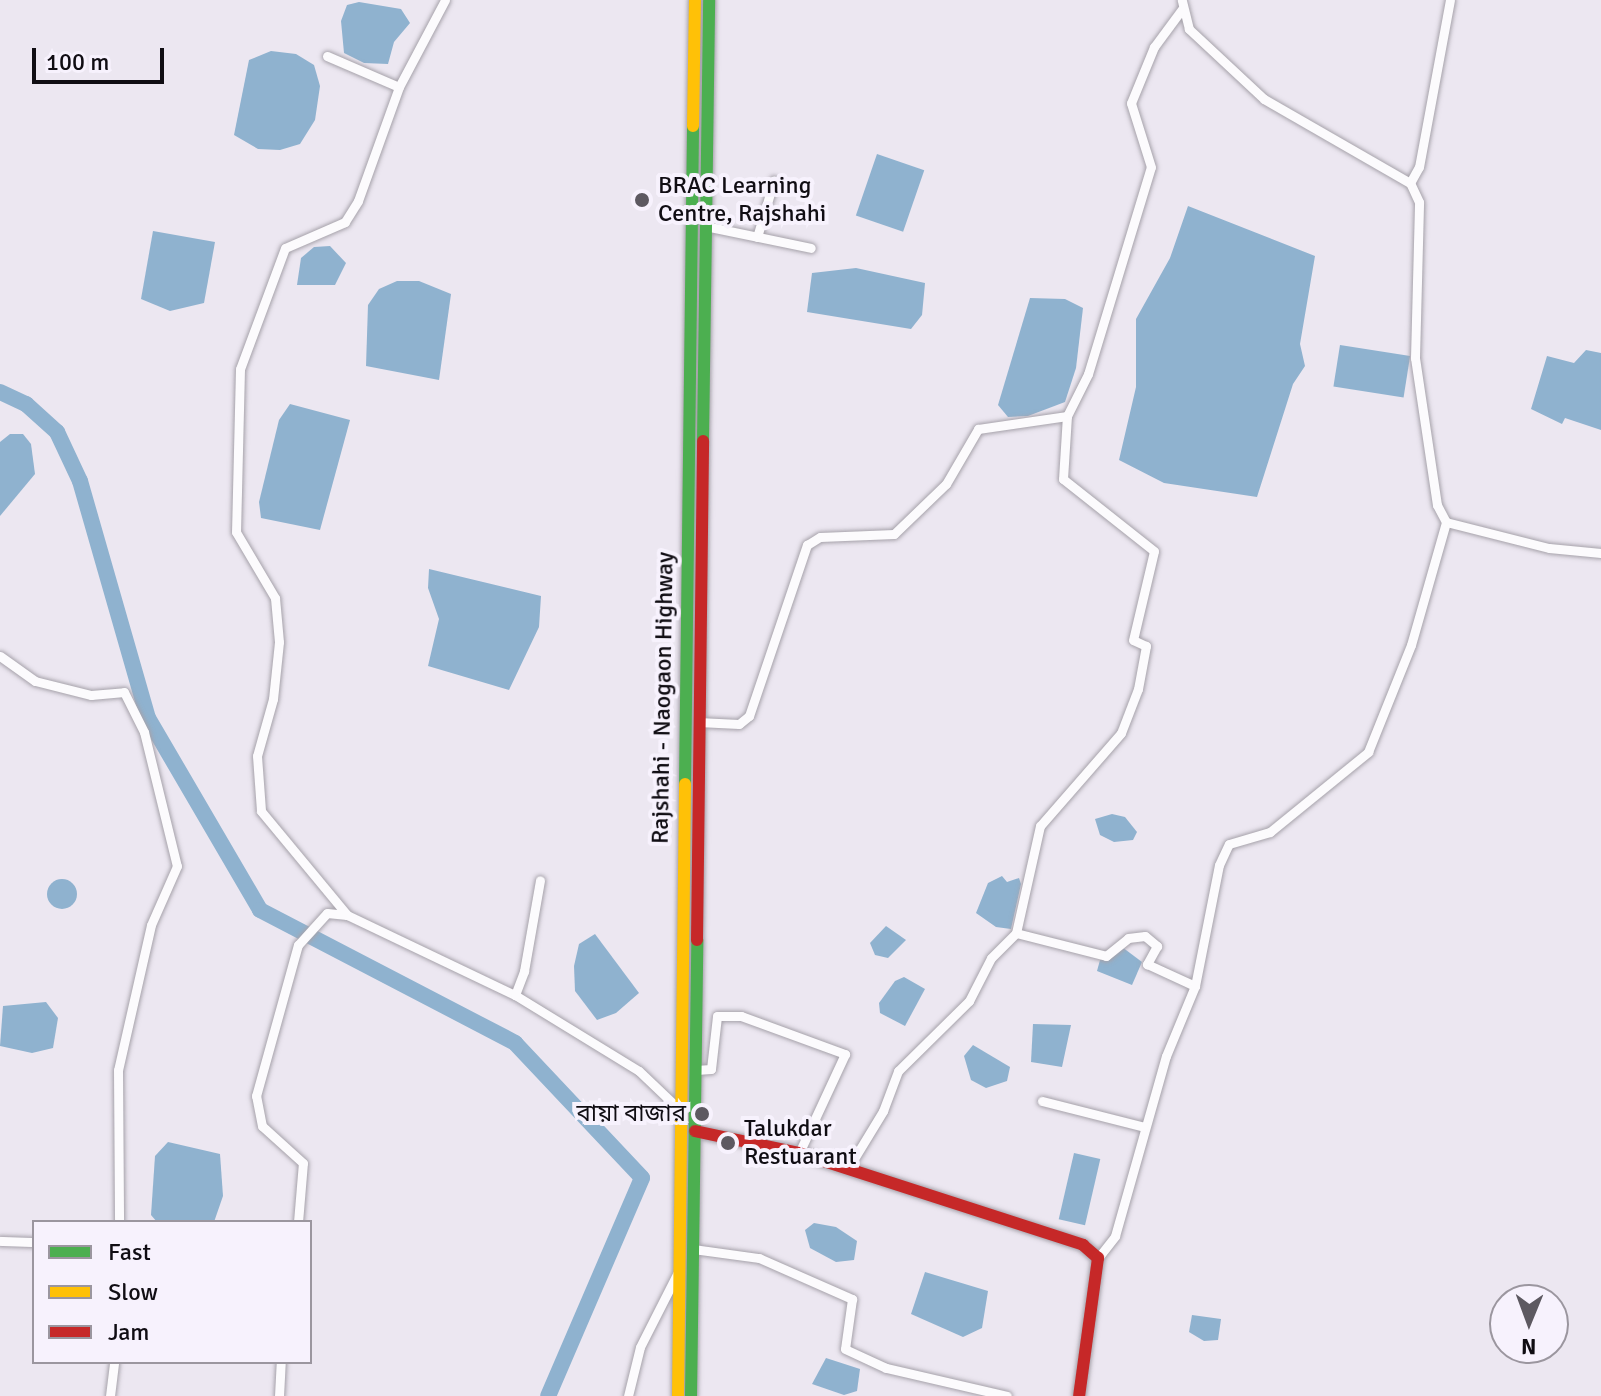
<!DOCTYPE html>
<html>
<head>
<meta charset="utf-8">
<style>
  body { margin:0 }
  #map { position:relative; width:1601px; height:1396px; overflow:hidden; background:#ece7f1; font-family:Signika,"Noto Sans Bengali",sans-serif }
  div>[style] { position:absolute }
  .water>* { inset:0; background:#8fb2cf; transform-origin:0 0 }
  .round { border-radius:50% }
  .river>* { height:16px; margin:-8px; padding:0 8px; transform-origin:8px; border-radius:8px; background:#8fb2cf }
  .roads { filter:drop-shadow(0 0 2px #a6a2aa) drop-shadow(0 0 2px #a6a2aa) }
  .street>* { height:9px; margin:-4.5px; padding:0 4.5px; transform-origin:4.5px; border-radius:4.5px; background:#fcfbfd }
  .fast>* { height:12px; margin:-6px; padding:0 6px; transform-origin:6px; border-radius:6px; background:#4caf50 }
  .slow>* { height:12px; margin:-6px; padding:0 6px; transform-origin:6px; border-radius:6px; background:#ffc107 }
  .jam>* { height:12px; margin:-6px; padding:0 6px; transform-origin:6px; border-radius:6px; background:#c62828 }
  .dots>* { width:22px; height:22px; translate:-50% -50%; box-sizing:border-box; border:4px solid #f7f2fd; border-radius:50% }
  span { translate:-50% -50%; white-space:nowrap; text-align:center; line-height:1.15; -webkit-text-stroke:8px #f7f2fd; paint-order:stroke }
  .poi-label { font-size:24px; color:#100d13 }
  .left { translate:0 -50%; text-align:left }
  .right { translate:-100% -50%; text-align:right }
  .street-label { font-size:24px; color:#100d13 }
  .legend { position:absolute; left:32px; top:1220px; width:280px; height:144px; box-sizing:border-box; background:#f7f2fd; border:2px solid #9b969f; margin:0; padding:10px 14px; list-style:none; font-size:24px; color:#100d13 }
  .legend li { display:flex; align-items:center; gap:16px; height:40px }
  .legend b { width:40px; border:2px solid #9b969f }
  .north { position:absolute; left:1489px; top:1284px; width:80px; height:80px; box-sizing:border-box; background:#f7f2fd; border:2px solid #9b969f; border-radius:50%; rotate:181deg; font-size:22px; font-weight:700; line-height:32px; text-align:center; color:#100d13 }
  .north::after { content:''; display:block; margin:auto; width:28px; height:36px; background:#5d5961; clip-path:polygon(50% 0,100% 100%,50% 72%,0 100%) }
  .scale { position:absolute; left:32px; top:48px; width:132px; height:36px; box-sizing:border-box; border:4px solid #100d13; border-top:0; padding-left:10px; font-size:24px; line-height:28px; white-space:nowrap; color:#100d13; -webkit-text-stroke:6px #f7f2fd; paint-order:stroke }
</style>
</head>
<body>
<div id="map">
  <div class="water">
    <div style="clip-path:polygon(359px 2px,401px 9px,410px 23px,394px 42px,388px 64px,364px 63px,344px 53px,341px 21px,347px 5px)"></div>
    <div style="clip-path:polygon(271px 51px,296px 54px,314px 65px,320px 86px,315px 120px,300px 144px,280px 150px,258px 149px,234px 135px,249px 60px)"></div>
    <div style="left:877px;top:154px;width:50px;height:65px;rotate:19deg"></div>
    <div style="clip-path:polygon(1188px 206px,1315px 256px,1300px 344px,1305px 366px,1293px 384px,1257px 497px,1164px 483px,1119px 460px,1136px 387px,1136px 319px,1170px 258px)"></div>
    <div style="clip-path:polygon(153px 231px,215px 242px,204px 303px,170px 311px,141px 299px)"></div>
    <div style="clip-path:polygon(330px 246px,346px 263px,335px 285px,297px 285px,301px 258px,314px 247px)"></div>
    <div style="clip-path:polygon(856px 268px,925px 283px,922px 315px,911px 329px,807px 312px,812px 273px)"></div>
    <div style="clip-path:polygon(397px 281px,419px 281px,451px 294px,439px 380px,366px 366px,368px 305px,379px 289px)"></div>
    <div style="clip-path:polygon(1030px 298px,1065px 299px,1083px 308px,1076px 368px,1065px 402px,1028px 416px,1008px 417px,998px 405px)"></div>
    <div style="left:1340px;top:345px;width:71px;height:42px;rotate:9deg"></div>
    <div style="clip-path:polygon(1586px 350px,1601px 353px,1601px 430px,1565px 418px,1562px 424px,1531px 409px,1547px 356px,1574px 363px)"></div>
    <div style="clip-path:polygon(290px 404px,350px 420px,320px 530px,261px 518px,259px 502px,279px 420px)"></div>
    <div style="clip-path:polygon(10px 434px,23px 434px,31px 444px,35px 474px,0 516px,0 442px)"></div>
    <div style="clip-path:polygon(429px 569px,541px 596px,539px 627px,509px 690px,428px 666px,439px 619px,428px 588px)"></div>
    <div style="clip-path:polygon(1112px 814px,1125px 817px,1137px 832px,1133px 840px,1114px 842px,1100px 835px,1095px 819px)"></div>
    <div style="clip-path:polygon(1002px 876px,1007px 882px,1019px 878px,1021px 884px,1011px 929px,996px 927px,976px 913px,988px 883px)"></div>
    <div class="round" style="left:47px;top:879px;width:30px;height:30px"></div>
    <div style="clip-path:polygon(886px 926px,906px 940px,888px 958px,875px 955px,870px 943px)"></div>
    <div style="clip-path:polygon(595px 934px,639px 993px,616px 1013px,597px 1020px,575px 991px,574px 966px,579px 944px)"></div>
    <div style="clip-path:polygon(1122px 947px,1142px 962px,1132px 985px,1097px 971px,1100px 960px)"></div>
    <div style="clip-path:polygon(904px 977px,925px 989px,905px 1026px,880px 1013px,879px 1003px,895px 981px)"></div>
    <div style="clip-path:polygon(46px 1002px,58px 1018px,53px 1048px,32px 1053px,0 1046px,3px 1006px)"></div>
    <div style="clip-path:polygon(1033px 1024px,1071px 1025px,1062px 1067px,1031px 1062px)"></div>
    <div style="clip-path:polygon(973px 1045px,1010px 1067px,1007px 1081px,986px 1088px,971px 1080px,964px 1056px)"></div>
    <div style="clip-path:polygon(168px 1142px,220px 1154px,223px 1196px,214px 1222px,157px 1222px,151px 1215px,155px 1156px)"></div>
    <div style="left:1074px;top:1153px;width:27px;height:68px;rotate:13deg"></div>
    <div style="clip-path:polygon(814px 1223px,836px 1227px,857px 1241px,854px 1260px,836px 1262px,810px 1248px,805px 1230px)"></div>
    <div style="clip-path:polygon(925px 1272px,988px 1291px,982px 1328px,963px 1337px,911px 1314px)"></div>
    <div style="clip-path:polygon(1192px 1315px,1221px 1319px,1218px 1340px,1204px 1341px,1189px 1332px)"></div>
    <div style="clip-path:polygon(826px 1358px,860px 1369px,857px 1391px,844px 1395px,812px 1384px)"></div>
  </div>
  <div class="river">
    <div style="left:0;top:392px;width:29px;rotate:25deg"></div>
    <div style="left:26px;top:404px;width:42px;rotate:42.1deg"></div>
    <div style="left:57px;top:432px;width:54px;rotate:64.9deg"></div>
    <div style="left:80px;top:481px;width:247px;rotate:74deg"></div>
    <div style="left:148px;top:718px;width:222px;rotate:59.7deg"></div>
    <div style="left:260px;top:910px;width:288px;rotate:27.5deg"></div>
    <div style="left:515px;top:1043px;width:185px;rotate:46.7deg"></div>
    <div style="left:642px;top:1178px;width:237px;rotate:113.3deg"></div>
  </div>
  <div class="roads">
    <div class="street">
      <div style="left:445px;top:0;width:98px;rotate:117.9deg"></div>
      <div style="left:399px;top:87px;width:121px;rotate:109.8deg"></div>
      <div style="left:358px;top:201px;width:25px;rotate:122deg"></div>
      <div style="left:345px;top:222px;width:65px;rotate:156.6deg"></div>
      <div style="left:285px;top:248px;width:129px;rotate:110.4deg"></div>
      <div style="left:240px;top:369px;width:163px;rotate:91.4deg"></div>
      <div style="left:236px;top:532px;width:77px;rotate:59.4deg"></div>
      <div style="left:275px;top:598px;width:44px;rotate:84.8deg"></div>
      <div style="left:279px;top:642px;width:57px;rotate:96deg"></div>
      <div style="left:273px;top:699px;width:59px;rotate:105.7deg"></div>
      <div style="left:257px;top:756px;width:55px;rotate:85.8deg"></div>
      <div style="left:261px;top:811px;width:135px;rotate:50.4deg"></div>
      <div style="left:347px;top:915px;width:186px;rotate:25.5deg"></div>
      <div style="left:515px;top:995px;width:145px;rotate:31.5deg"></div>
      <div style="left:639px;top:1071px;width:59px;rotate:43.6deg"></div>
      <div style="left:327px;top:56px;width:78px;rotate:23.3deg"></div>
      <div style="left:1410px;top:183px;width:18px;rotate:-61deg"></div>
      <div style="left:1419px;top:167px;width:170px;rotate:-79.5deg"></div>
      <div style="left:705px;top:226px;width:108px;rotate:11.7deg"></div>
      <div style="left:757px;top:237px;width:59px;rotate:-73.4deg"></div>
      <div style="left:1446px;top:522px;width:106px;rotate:14.2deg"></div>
      <div style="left:1549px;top:548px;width:52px;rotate:5.5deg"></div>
      <div style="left:0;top:656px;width:43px;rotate:35.5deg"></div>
      <div style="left:35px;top:681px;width:58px;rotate:14deg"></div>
      <div style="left:91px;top:695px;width:33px;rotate:-5deg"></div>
      <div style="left:124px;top:692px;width:45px;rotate:63.4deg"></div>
      <div style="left:144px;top:732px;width:138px;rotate:76.2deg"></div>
      <div style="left:177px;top:866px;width:64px;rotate:113.8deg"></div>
      <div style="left:151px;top:925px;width:149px;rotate:102.8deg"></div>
      <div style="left:118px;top:1070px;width:152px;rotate:89.6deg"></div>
      <div style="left:698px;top:722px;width:41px;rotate:2.8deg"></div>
      <div style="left:739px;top:724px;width:13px;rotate:-39deg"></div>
      <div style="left:749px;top:716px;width:181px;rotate:-71.3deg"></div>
      <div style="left:807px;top:545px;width:15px;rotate:-32deg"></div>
      <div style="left:820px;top:537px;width:74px;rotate:-2.3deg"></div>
      <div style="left:894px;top:534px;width:72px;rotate:-43.9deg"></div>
      <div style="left:946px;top:484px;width:64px;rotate:-59.8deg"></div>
      <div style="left:978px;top:429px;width:90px;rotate:-8.3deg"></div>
      <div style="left:1067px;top:416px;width:47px;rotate:-63.4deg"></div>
      <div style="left:1088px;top:374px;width:216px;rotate:-73.1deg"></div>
      <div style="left:1151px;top:167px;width:67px;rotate:-107.4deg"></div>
      <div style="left:1131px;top:103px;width:61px;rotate:-67.7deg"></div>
      <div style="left:1154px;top:47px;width:47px;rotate:-53.6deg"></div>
      <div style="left:1016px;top:933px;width:93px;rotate:14.3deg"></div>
      <div style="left:1106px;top:956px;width:28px;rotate:-39deg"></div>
      <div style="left:1128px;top:938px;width:17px;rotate:-7deg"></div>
      <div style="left:1145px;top:936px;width:16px;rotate:40deg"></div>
      <div style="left:1157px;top:946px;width:21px;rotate:119deg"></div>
      <div style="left:1147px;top:964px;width:53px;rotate:24.6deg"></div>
      <div style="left:515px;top:995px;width:26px;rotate:-69deg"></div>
      <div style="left:524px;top:971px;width:92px;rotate:-80deg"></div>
      <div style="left:696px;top:1070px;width:15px;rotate:-4deg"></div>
      <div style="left:711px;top:1069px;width:53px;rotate:-83.5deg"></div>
      <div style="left:717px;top:1016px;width:24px"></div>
      <div style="left:741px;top:1016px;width:111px;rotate:20.1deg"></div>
      <div style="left:845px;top:1054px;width:109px;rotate:114.9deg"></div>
      <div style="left:1042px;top:1101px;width:106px;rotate:14.2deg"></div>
      <div style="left:849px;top:1167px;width:66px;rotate:-58.7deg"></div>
      <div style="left:883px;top:1111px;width:43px;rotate:-69.4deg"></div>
      <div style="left:898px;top:1071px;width:100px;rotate:-44.6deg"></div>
      <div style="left:969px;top:1001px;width:48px;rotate:-62.9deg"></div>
      <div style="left:991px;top:958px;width:35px;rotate:-45deg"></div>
      <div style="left:1016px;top:933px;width:110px;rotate:-77.4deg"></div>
      <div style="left:1040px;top:826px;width:123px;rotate:-48.9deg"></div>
      <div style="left:1121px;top:733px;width:47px;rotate:-68.9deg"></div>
      <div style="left:1138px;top:689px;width:44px;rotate:-79.5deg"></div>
      <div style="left:1146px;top:646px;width:14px;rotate:-155deg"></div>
      <div style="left:1133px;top:640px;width:91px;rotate:-76.7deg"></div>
      <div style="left:1154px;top:551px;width:116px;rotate:-141.6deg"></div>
      <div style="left:1063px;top:479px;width:63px;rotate:-86.4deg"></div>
      <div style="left:298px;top:1222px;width:59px;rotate:-85.2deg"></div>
      <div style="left:303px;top:1163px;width:55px;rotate:-137.9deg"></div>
      <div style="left:262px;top:1126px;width:31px;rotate:-101deg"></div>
      <div style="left:256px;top:1096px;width:157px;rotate:-74.5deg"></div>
      <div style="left:298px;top:945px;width:43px;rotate:-47.8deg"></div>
      <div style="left:327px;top:913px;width:20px;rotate:6deg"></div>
      <div style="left:0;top:1241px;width:34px;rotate:2deg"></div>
      <div style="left:693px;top:1249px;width:67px;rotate:7.8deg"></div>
      <div style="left:759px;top:1258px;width:102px;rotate:23.8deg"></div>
      <div style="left:852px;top:1299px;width:50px;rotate:98deg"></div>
      <div style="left:845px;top:1349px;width:45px;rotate:24.9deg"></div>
      <div style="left:886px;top:1368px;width:124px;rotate:13deg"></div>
      <div style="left:1098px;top:1258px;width:28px;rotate:-52deg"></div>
      <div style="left:1115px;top:1236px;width:187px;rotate:-74.2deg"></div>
      <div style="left:1166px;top:1056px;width:76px;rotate:-67.5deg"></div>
      <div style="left:1195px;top:986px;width:123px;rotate:-78.8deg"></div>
      <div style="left:1219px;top:865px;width:23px;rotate:-65deg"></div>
      <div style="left:1229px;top:844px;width:43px;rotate:-16.3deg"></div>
      <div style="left:1270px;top:832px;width:127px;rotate:-39.2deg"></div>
      <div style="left:1368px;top:752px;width:115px;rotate:-68.1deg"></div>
      <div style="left:1411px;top:645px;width:128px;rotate:-74.1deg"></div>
      <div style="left:1446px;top:522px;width:19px;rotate:-118deg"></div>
      <div style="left:1437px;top:505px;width:149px;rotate:-98.5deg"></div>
      <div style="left:1415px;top:358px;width:156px;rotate:-88.5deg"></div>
      <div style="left:1419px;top:202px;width:21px;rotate:-115deg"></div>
      <div style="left:1410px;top:183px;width:168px;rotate:-150.1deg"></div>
      <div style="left:1264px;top:99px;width:103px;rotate:-137deg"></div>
      <div style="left:1189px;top:29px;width:30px;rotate:-104deg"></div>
      <div style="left:110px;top:1396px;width:34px;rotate:-83deg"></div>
      <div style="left:279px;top:1396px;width:34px;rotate:-87deg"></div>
      <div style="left:628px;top:1396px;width:50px;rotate:-76.2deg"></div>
      <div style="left:640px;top:1347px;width:82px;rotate:-63.1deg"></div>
    </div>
    <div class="fast">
      <div style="left:703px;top:441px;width:441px;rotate:-89.2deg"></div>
      <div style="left:685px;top:784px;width:658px;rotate:-89.3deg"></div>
      <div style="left:691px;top:1396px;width:456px;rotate:-89.2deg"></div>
    </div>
    <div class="slow">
      <div style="left:693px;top:126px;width:126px;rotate:-89.1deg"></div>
      <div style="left:678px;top:1396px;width:612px;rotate:-89.34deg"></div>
    </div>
    <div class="jam">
      <div style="left:697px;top:940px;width:499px;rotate:-89.3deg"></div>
      <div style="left:695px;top:1131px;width:106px;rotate:11.9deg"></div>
      <div style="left:799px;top:1153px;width:299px;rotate:17.9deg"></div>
      <div style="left:1083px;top:1245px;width:20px;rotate:41deg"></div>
      <div style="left:1098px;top:1258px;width:139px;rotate:97.8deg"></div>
    </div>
  </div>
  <div class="dots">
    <div style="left:642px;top:200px;background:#5d5961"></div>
    <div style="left:702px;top:1114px;background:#5d5961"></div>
    <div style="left:728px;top:1143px;background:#5d5961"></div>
  </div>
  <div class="poi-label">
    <span class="left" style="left:658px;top:200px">BRAC Learning<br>Centre, Rajshahi</span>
    <span class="right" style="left:686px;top:1114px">বায়া বাজার</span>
    <span class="left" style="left:744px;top:1143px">Talukdar<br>Restuarant</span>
  </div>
  <div class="street-label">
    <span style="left:663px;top:698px;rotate:-89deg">Rajshahi - Naogaon Highway</span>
  </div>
  <ul class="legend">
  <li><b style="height:10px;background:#4caf50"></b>Fast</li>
  <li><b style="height:10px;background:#ffc107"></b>Slow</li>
  <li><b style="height:10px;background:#c62828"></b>Jam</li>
  </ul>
  <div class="north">N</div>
  <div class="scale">100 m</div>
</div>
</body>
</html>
